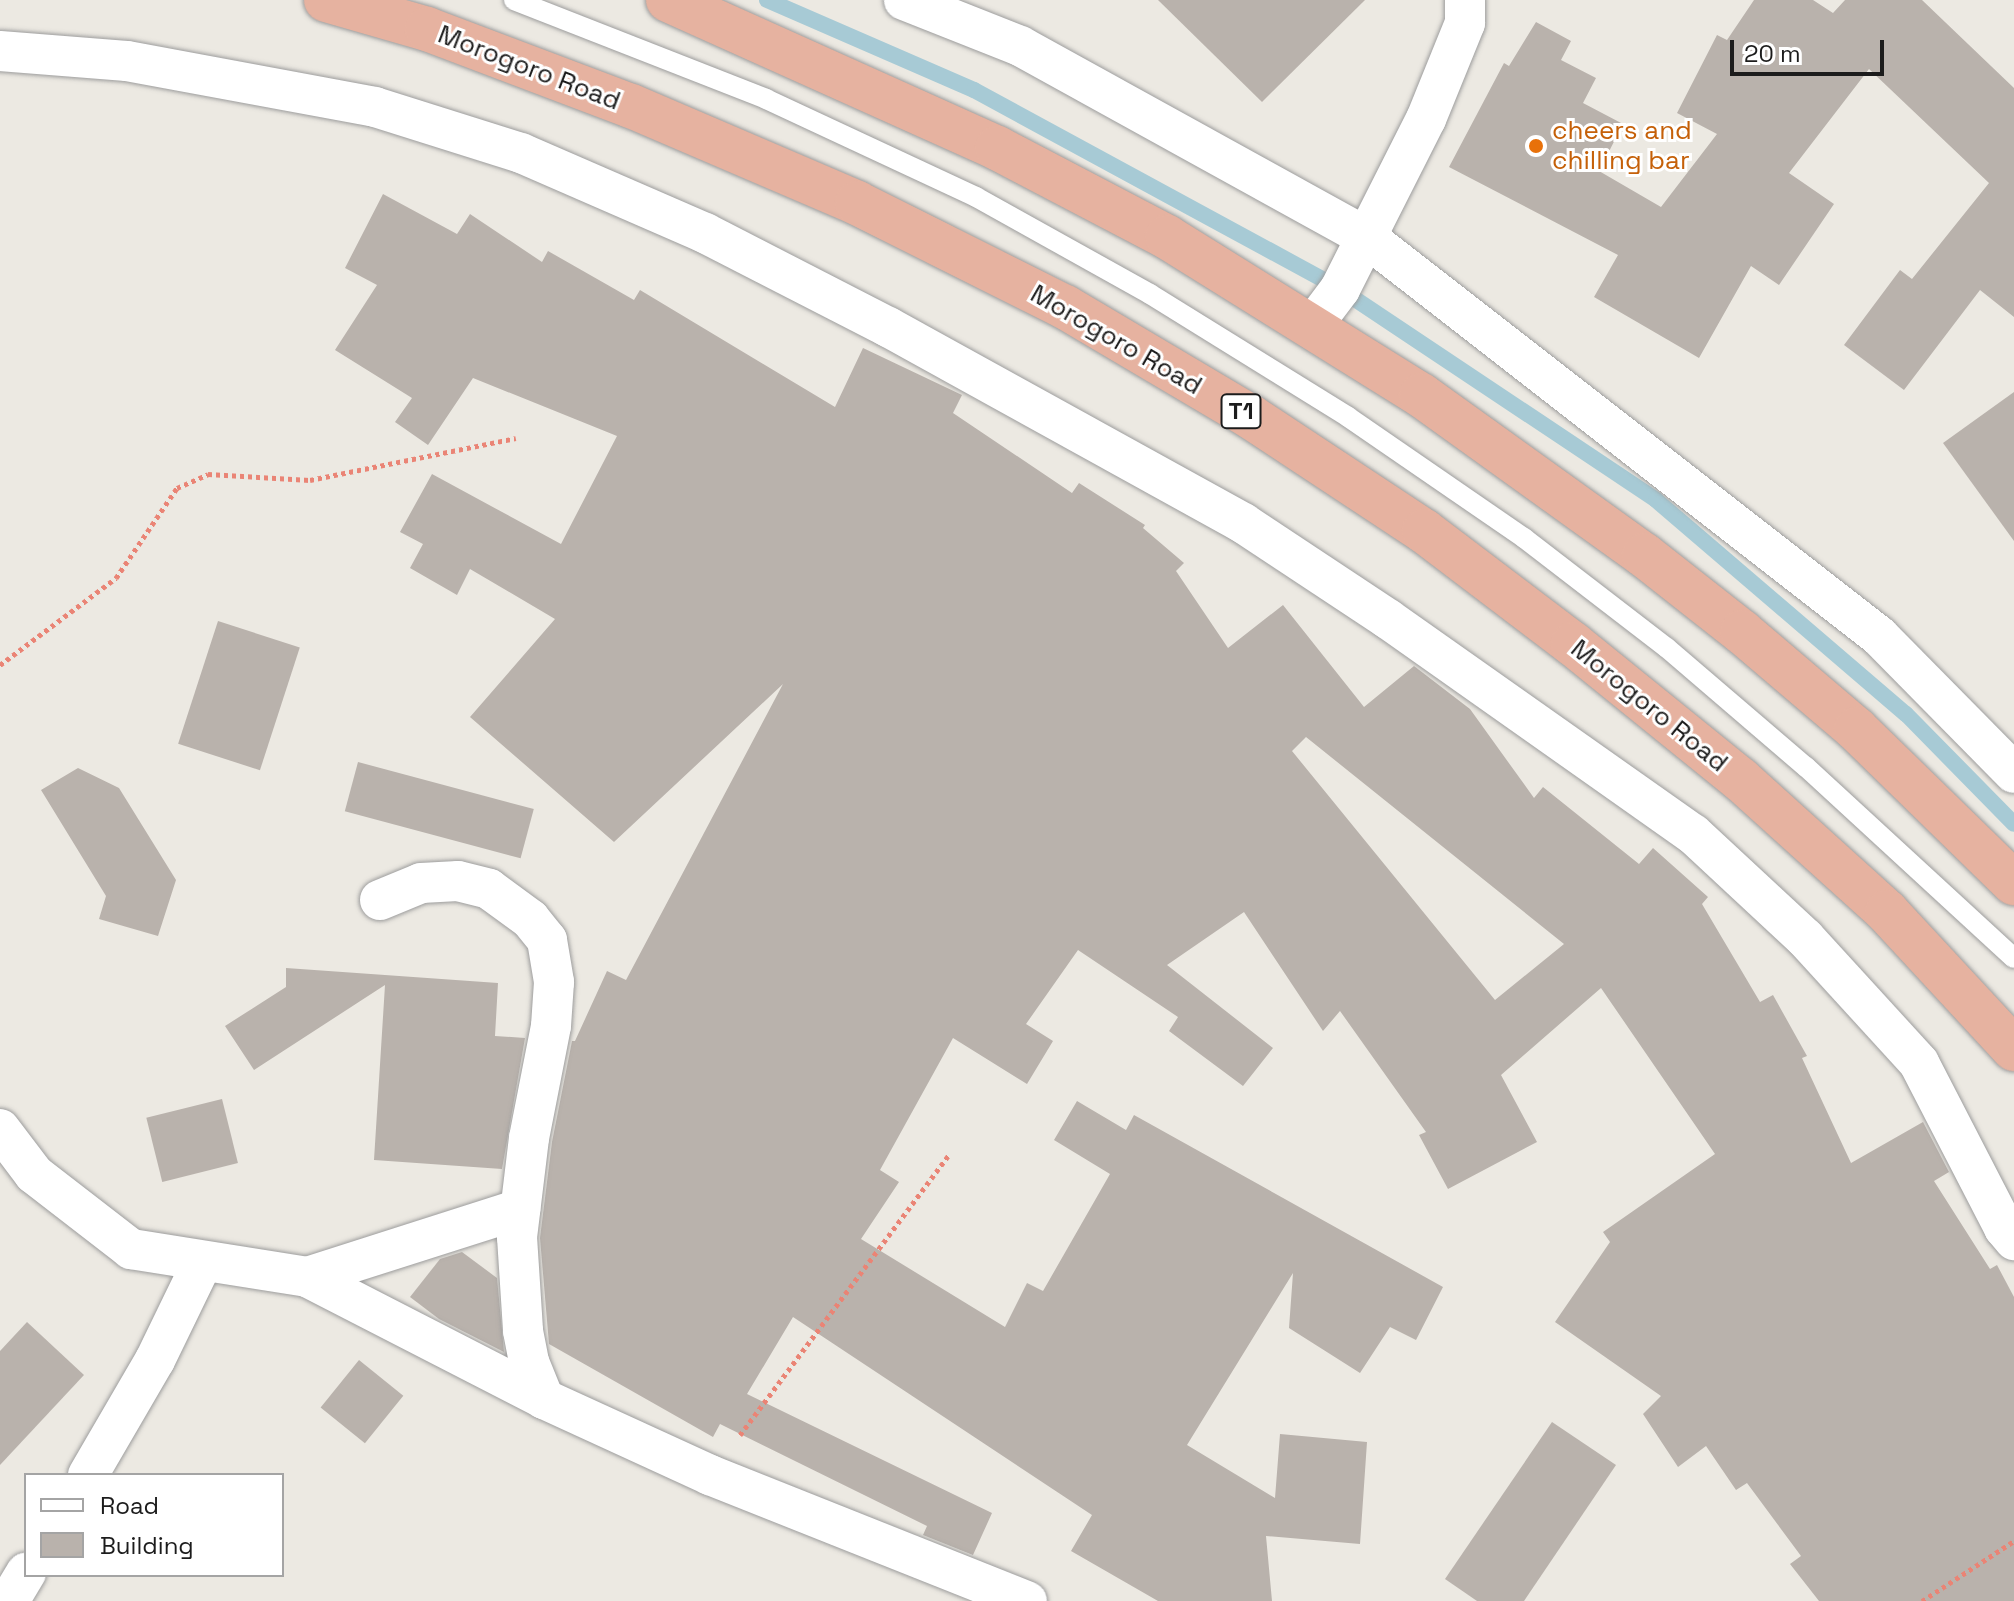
<!DOCTYPE html>
<html>
<head>
<meta charset="utf-8">
<style>
  body { margin:0 }
  #map { position:relative; width:2014px; height:1601px; overflow:hidden; background:#ece9e2; font-family:"Space Grotesk",sans-serif }
  div>[style] { position:absolute }
  .stream>* { height:16px; margin:-8px; padding:0 8px; transform-origin:8px; border-radius:8px; background:#a7cad5 }
  .building>* { inset:0; background:#b9b2ac; transform-origin:0 0 }
  .path>* { height:5px; margin-top:-2.5px; transform-origin:0; background:repeating-linear-gradient(90deg,#ea8475 0 4px,transparent 0 8px) }
  .roads { filter:drop-shadow(0 0 2px #9d9d9d) drop-shadow(0 0 2px #9d9d9d) }
  .service>* { height:20px; margin:-10px; padding:0 10px; transform-origin:10px; border-radius:10px; background:#fff }
  .minor>* { height:40px; margin:-20px; padding:0 20px; transform-origin:20px; border-radius:20px; background:#fff }
  .trunk>* { height:44px; margin:-22px; padding:0 22px; transform-origin:22px; border-radius:22px; background:#e6b2a0 }
  .dots>* { width:22px; height:22px; translate:-50% -50%; box-sizing:border-box; border:4px solid #fff; border-radius:50% }
  span { translate:-50% -50%; white-space:nowrap; text-align:center; line-height:1.15; -webkit-text-stroke:6px #fff; paint-order:stroke }
  .shield-label span { padding:2px 6px; background:#fff; border:2px solid; border-radius:6px; -webkit-text-stroke-width:0 }
  .shield-label { font-size:24px; color:#1c1c1c; font-weight:700 }
  .street-label { font-size:26px; color:#1c1c1c }
  .food-label { font-size:26px; color:#c56008 }
  .left { translate:0 -50%; text-align:left }
  .legend { position:absolute; left:24px; top:1473px; width:260px; height:104px; box-sizing:border-box; background:#fff; border:2px solid #a4a4a4; margin:0; padding:10px 14px; list-style:none; font-size:24px; color:#1c1c1c }
  .legend li { display:flex; align-items:center; gap:16px; height:40px }
  .legend b { width:40px; border:2px solid #a4a4a4 }
  .scale { position:absolute; left:1730px; top:40px; width:154px; height:36px; box-sizing:border-box; border:4px solid #1c1c1c; border-top:0; padding-left:10px; font-size:24px; line-height:28px; white-space:nowrap; color:#1c1c1c; -webkit-text-stroke:6px #fff; paint-order:stroke }
</style>
</head>
<body>
<div id="map">
  <div class="stream">
    <div style="left:767px;top:0;width:226px;rotate:23.5deg"></div>
    <div style="left:974px;top:90px;width:417px;rotate:28.5deg"></div>
    <div style="left:1340px;top:289px;width:380px;rotate:33.7deg"></div>
    <div style="left:1656px;top:500px;width:329px;rotate:40.6deg"></div>
    <div style="left:1906px;top:714px;width:154px;rotate:45.5deg"></div>
  </div>
  <div class="building">
    <div style="clip-path:polygon(1158px 0,1365px 0,1262px 102px)"></div>
    <div style="clip-path:polygon(1754px 0,1813px 0,1833px 13px,1845px 0,1922px 0,2014px 88px,2014px 317px,1980px 290px,1904px 390px,1844px 345px,1900px 270px,1912px 279px,1989px 183px,1869px 69px,1789px 173px,1834px 204px,1779px 285px,1751px 266px,1699px 358px,1594px 297px,1618px 255px,1449px 167px,1504px 63px,1509px 66px,1536px 22px,1571px 41px,1561px 60px,1596px 78px,1583px 103px,1623px 124px,1599px 171px,1661px 207px,1717px 134px,1677px 113px,1717px 35px,1727px 40px)"></div>
    <div style="clip-path:polygon(evenodd,383px 194px,457px 234px,470px 214px,542px 262px,548px 251px,634px 300px,640px 290px,835px 407px,863px 348px,962px 395px,953px 413px,1072px 493px,1079px 483px,1145px 525px,1143px 528px,1184px 563px,1176px 571px,1228px 648px,1283px 605px,1364px 707px,1414px 666px,1470px 709px,1534px 798px,1543px 787px,1639px 864px,1653px 848px,1708px 897px,1702px 904px,1760px 1002px,1773px 995px,1807px 1056px,1802px 1058px,1851px 1163px,1923px 1122px,1949px 1172px,1934px 1181px,1990px 1269px,1997px 1265px,2014px 1297px,2014px 1601px,1819px 1601px,1790px 1564px,1801px 1556px,1747px 1483px,1736px 1490px,1706px 1446px,1678px 1467px,1643px 1414px,1661px 1396px,1555px 1322px,1610px 1242px,1603px 1232px,1715px 1154px,1601px 988px,1501px 1075px,1537px 1142px,1448px 1189px,1419px 1135px,1426px 1132px,1340px 1011px,1323px 1031px,1244px 912px,1167px 965px,1273px 1048px,1243px 1086px,1169px 1031px,1178px 1017px,1078px 950px,1026px 1024px,1053px 1041px,1027px 1084px,953px 1038px,880px 1170px,899px 1182px,861px 1239px,1005px 1327px,1027px 1283px,1043px 1291px,1110px 1174px,1054px 1140px,1077px 1101px,1126px 1130px,1134px 1115px,1443px 1287px,1416px 1340px,1390px 1327px,1360px 1373px,1289px 1328px,1293px 1273px,1187px 1445px,1275px 1498px,1280px 1434px,1367px 1442px,1360px 1544px,1266px 1536px,1272px 1601px,1158px 1601px,1071px 1551px,1092px 1515px,793px 1317px,747px 1394px,992px 1513px,973px 1555px,923px 1535px,927px 1526px,720px 1424px,713px 1437px,549px 1344px,540px 1238px,552px 1142px,572px 1041px,575px 1041px,607px 971px,626px 980px,783px 684px,614px 842px,470px 717px,555px 619px,470px 569px,457px 595px,410px 568px,423px 544px,400px 532px,432px 474px,561px 544px,617px 436px,473px 378px,428px 445px,395px 422px,412px 398px,335px 350px,377px 285px,345px 268px,383px 194px,1306px 737px,1564px 944px,1495px 1000px,1292px 751px,1306px 737px)"></div>
    <div style="clip-path:polygon(2014px 392px,2014px 541px,1943px 443px)"></div>
    <div style="left:218px;top:621px;width:86px;height:129px;rotate:18deg"></div>
    <div style="left:358px;top:762px;width:182px;height:51px;rotate:15deg"></div>
    <div style="clip-path:polygon(78px 768px,119px 788px,176px 880px,158px 936px,99px 919px,106px 896px,41px 790px)"></div>
    <div style="clip-path:polygon(286px 968px,498px 983px,495px 1036px,525px 1038px,502px 1169px,374px 1160px,385px 985px,254px 1070px,225px 1026px,286px 987px)"></div>
    <div style="left:222px;top:1099px;width:66px;height:78px;rotate:76deg"></div>
    <div style="clip-path:polygon(462px 1252px,497px 1278px,504px 1352px,439px 1319px,410px 1297px,440px 1259px)"></div>
    <div style="clip-path:polygon(27px 1322px,84px 1375px,0 1465px,0 1351px)"></div>
    <div style="left:359px;top:1360px;width:57px;height:61px;rotate:39deg"></div>
    <div style="clip-path:polygon(1552px 1422px,1616px 1465px,1524px 1601px,1477px 1601px,1445px 1579px)"></div>
  </div>
  <div class="path">
    <div style="left:0;top:665px;width:145px;rotate:-36.9deg"></div>
    <div style="left:116px;top:578px;width:109px;rotate:-55.9deg"></div>
    <div style="left:177px;top:488px;width:34px;rotate:-24deg"></div>
    <div style="left:208px;top:474px;width:102px;rotate:3.4deg"></div>
    <div style="left:310px;top:480px;width:210px;rotate:-11.5deg"></div>
    <div style="left:740px;top:1435px;width:349px;rotate:-53.3deg"></div>
    <div style="left:1922px;top:1601px;width:110px;rotate:-33.1deg"></div>
  </div>
  <div class="roads">
    <div class="service">
      <div style="left:514px;top:0;width:271px;rotate:21.4deg"></div>
      <div style="left:766px;top:99px;width:232px;rotate:25deg"></div>
      <div style="left:976px;top:197px;width:199px;rotate:29.1deg"></div>
      <div style="left:1150px;top:294px;width:233px;rotate:31.8deg"></div>
      <div style="left:1348px;top:417px;width:214px;rotate:34.5deg"></div>
      <div style="left:1524px;top:538px;width:180px;rotate:37.6deg"></div>
      <div style="left:1667px;top:648px;width:183px;rotate:40.6deg"></div>
      <div style="left:1806px;top:767px;width:282px;rotate:42.6deg"></div>
    </div>
    <div class="minor">
      <div style="left:904px;top:0;width:125px;rotate:21.6deg"></div>
      <div style="left:1020px;top:46px;width:395px;rotate:28.9deg"></div>
      <div style="left:1366px;top:237px;width:650px;rotate:37.87deg"></div>
      <div style="left:1879px;top:636px;width:192px;rotate:45.4deg"></div>
      <div style="left:0;top:51px;width:127px;rotate:4.5deg"></div>
      <div style="left:127px;top:61px;width:252px;rotate:10.5deg"></div>
      <div style="left:375px;top:107px;width:153px;rotate:17.5deg"></div>
      <div style="left:521px;top:153px;width:201px;rotate:23.5deg"></div>
      <div style="left:705px;top:233px;width:206px;rotate:27.2deg"></div>
      <div style="left:888px;top:327px;width:406px;rotate:28.9deg"></div>
      <div style="left:1243px;top:523px;width:174px;rotate:33.5deg"></div>
      <div style="left:1388px;top:619px;width:373px;rotate:35.2deg"></div>
      <div style="left:1693px;top:834px;width:153px;rotate:42.9deg"></div>
      <div style="left:1805px;top:938px;width:169px;rotate:47.6deg"></div>
      <div style="left:1919px;top:1063px;width:186px;rotate:62.7deg"></div>
      <div style="left:2004px;top:1228px;width:16px;rotate:50deg"></div>
      <div style="left:1313px;top:325px;width:45px;rotate:-53.1deg"></div>
      <div style="left:1340px;top:289px;width:191px;rotate:-63.2deg"></div>
      <div style="left:1426px;top:119px;width:104px;rotate:-67.9deg"></div>
      <div style="left:1465px;top:23px;width:23px;rotate:-90deg"></div>
      <div style="left:380px;top:900px;width:44px;rotate:-22.5deg"></div>
      <div style="left:421px;top:883px;width:37px;rotate:-3deg"></div>
      <div style="left:458px;top:881px;width:32px;rotate:14deg"></div>
      <div style="left:489px;top:889px;width:51px;rotate:36.2deg"></div>
      <div style="left:530px;top:919px;width:27px;rotate:51deg"></div>
      <div style="left:547px;top:940px;width:43px;rotate:80.5deg"></div>
      <div style="left:554px;top:982px;width:44px;rotate:93.9deg"></div>
      <div style="left:551px;top:1026px;width:114px;rotate:101.1deg"></div>
      <div style="left:529px;top:1138px;width:100px;rotate:96.9deg"></div>
      <div style="left:517px;top:1237px;width:94px;rotate:86.3deg"></div>
      <div style="left:523px;top:1331px;width:32px;rotate:79deg"></div>
      <div style="left:529px;top:1362px;width:40px;rotate:68deg"></div>
      <div style="left:0;top:1129px;width:56px;rotate:52.9deg"></div>
      <div style="left:34px;top:1174px;width:123px;rotate:37.7deg"></div>
      <div style="left:131px;top:1249px;width:178px;rotate:9deg"></div>
      <div style="left:307px;top:1277px;width:267px;rotate:27.2deg"></div>
      <div style="left:544px;top:1399px;width:183px;rotate:24.6deg"></div>
      <div style="left:710px;top:1475px;width:341px;rotate:21.7deg"></div>
      <div style="left:307px;top:1277px;width:224px;rotate:-17.7deg"></div>
      <div style="left:88px;top:1475px;width:133px;rotate:-59.8deg"></div>
      <div style="left:155px;top:1360px;width:108px;rotate:-64.1deg"></div>
      <div style="left:9px;top:1601px;width:33px;rotate:-59deg"></div>
    </div>
    <div class="trunk">
      <div style="left:326px;top:0;width:105px;rotate:16deg"></div>
      <div style="left:427px;top:29px;width:218px;rotate:20.7deg"></div>
      <div style="left:631px;top:106px;width:246px;rotate:23.2deg"></div>
      <div style="left:857px;top:203px;width:233px;rotate:26.6deg"></div>
      <div style="left:1065px;top:307px;width:216px;rotate:30.6deg"></div>
      <div style="left:1251px;top:417px;width:207px;rotate:33.4deg"></div>
      <div style="left:1424px;top:531px;width:187px;rotate:37.2deg"></div>
      <div style="left:1573px;top:644px;width:215px;rotate:39deg"></div>
      <div style="left:1740px;top:779px;width:198px;rotate:42.1deg"></div>
      <div style="left:1887px;top:912px;width:187px;rotate:47.2deg"></div>
      <div style="left:668px;top:0;width:361px;rotate:24.2deg"></div>
      <div style="left:997px;top:148px;width:192px;rotate:27.6deg"></div>
      <div style="left:1167px;top:237px;width:299px;rotate:31.9deg"></div>
      <div style="left:1421px;top:395px;width:274px;rotate:35.7deg"></div>
      <div style="left:1644px;top:555px;width:125px;rotate:38.2deg"></div>
      <div style="left:1742px;top:632px;width:150px;rotate:40.4deg"></div>
      <div style="left:1856px;top:729px;width:221px;rotate:44.3deg"></div>
    </div>
  </div>
  <div class="dots">
    <div style="left:1536px;top:146px;background:#e8710a"></div>
  </div>
  <div class="shield-label">
    <span style="left:1241px;top:411px">T1</span>
  </div>
  <div class="street-label">
    <span style="left:529px;top:68px;rotate:21deg">Morogoro Road</span>
    <span style="left:1116px;top:340px;rotate:30deg">Morogoro Road</span>
    <span style="left:1649px;top:706px;rotate:39deg">Morogoro Road</span>
  </div>
  <div class="food-label">
    <span class="left" style="left:1552px;top:146px">cheers and<br>chilling bar</span>
  </div>
  <ul class="legend">
  <li><b style="height:10px;background:#fff"></b>Road</li>
  <li><b style="height:22px;background:#b9b2ac"></b>Building</li>
  </ul>
  <div class="scale">20 m</div>
</div>
</body>
</html>
